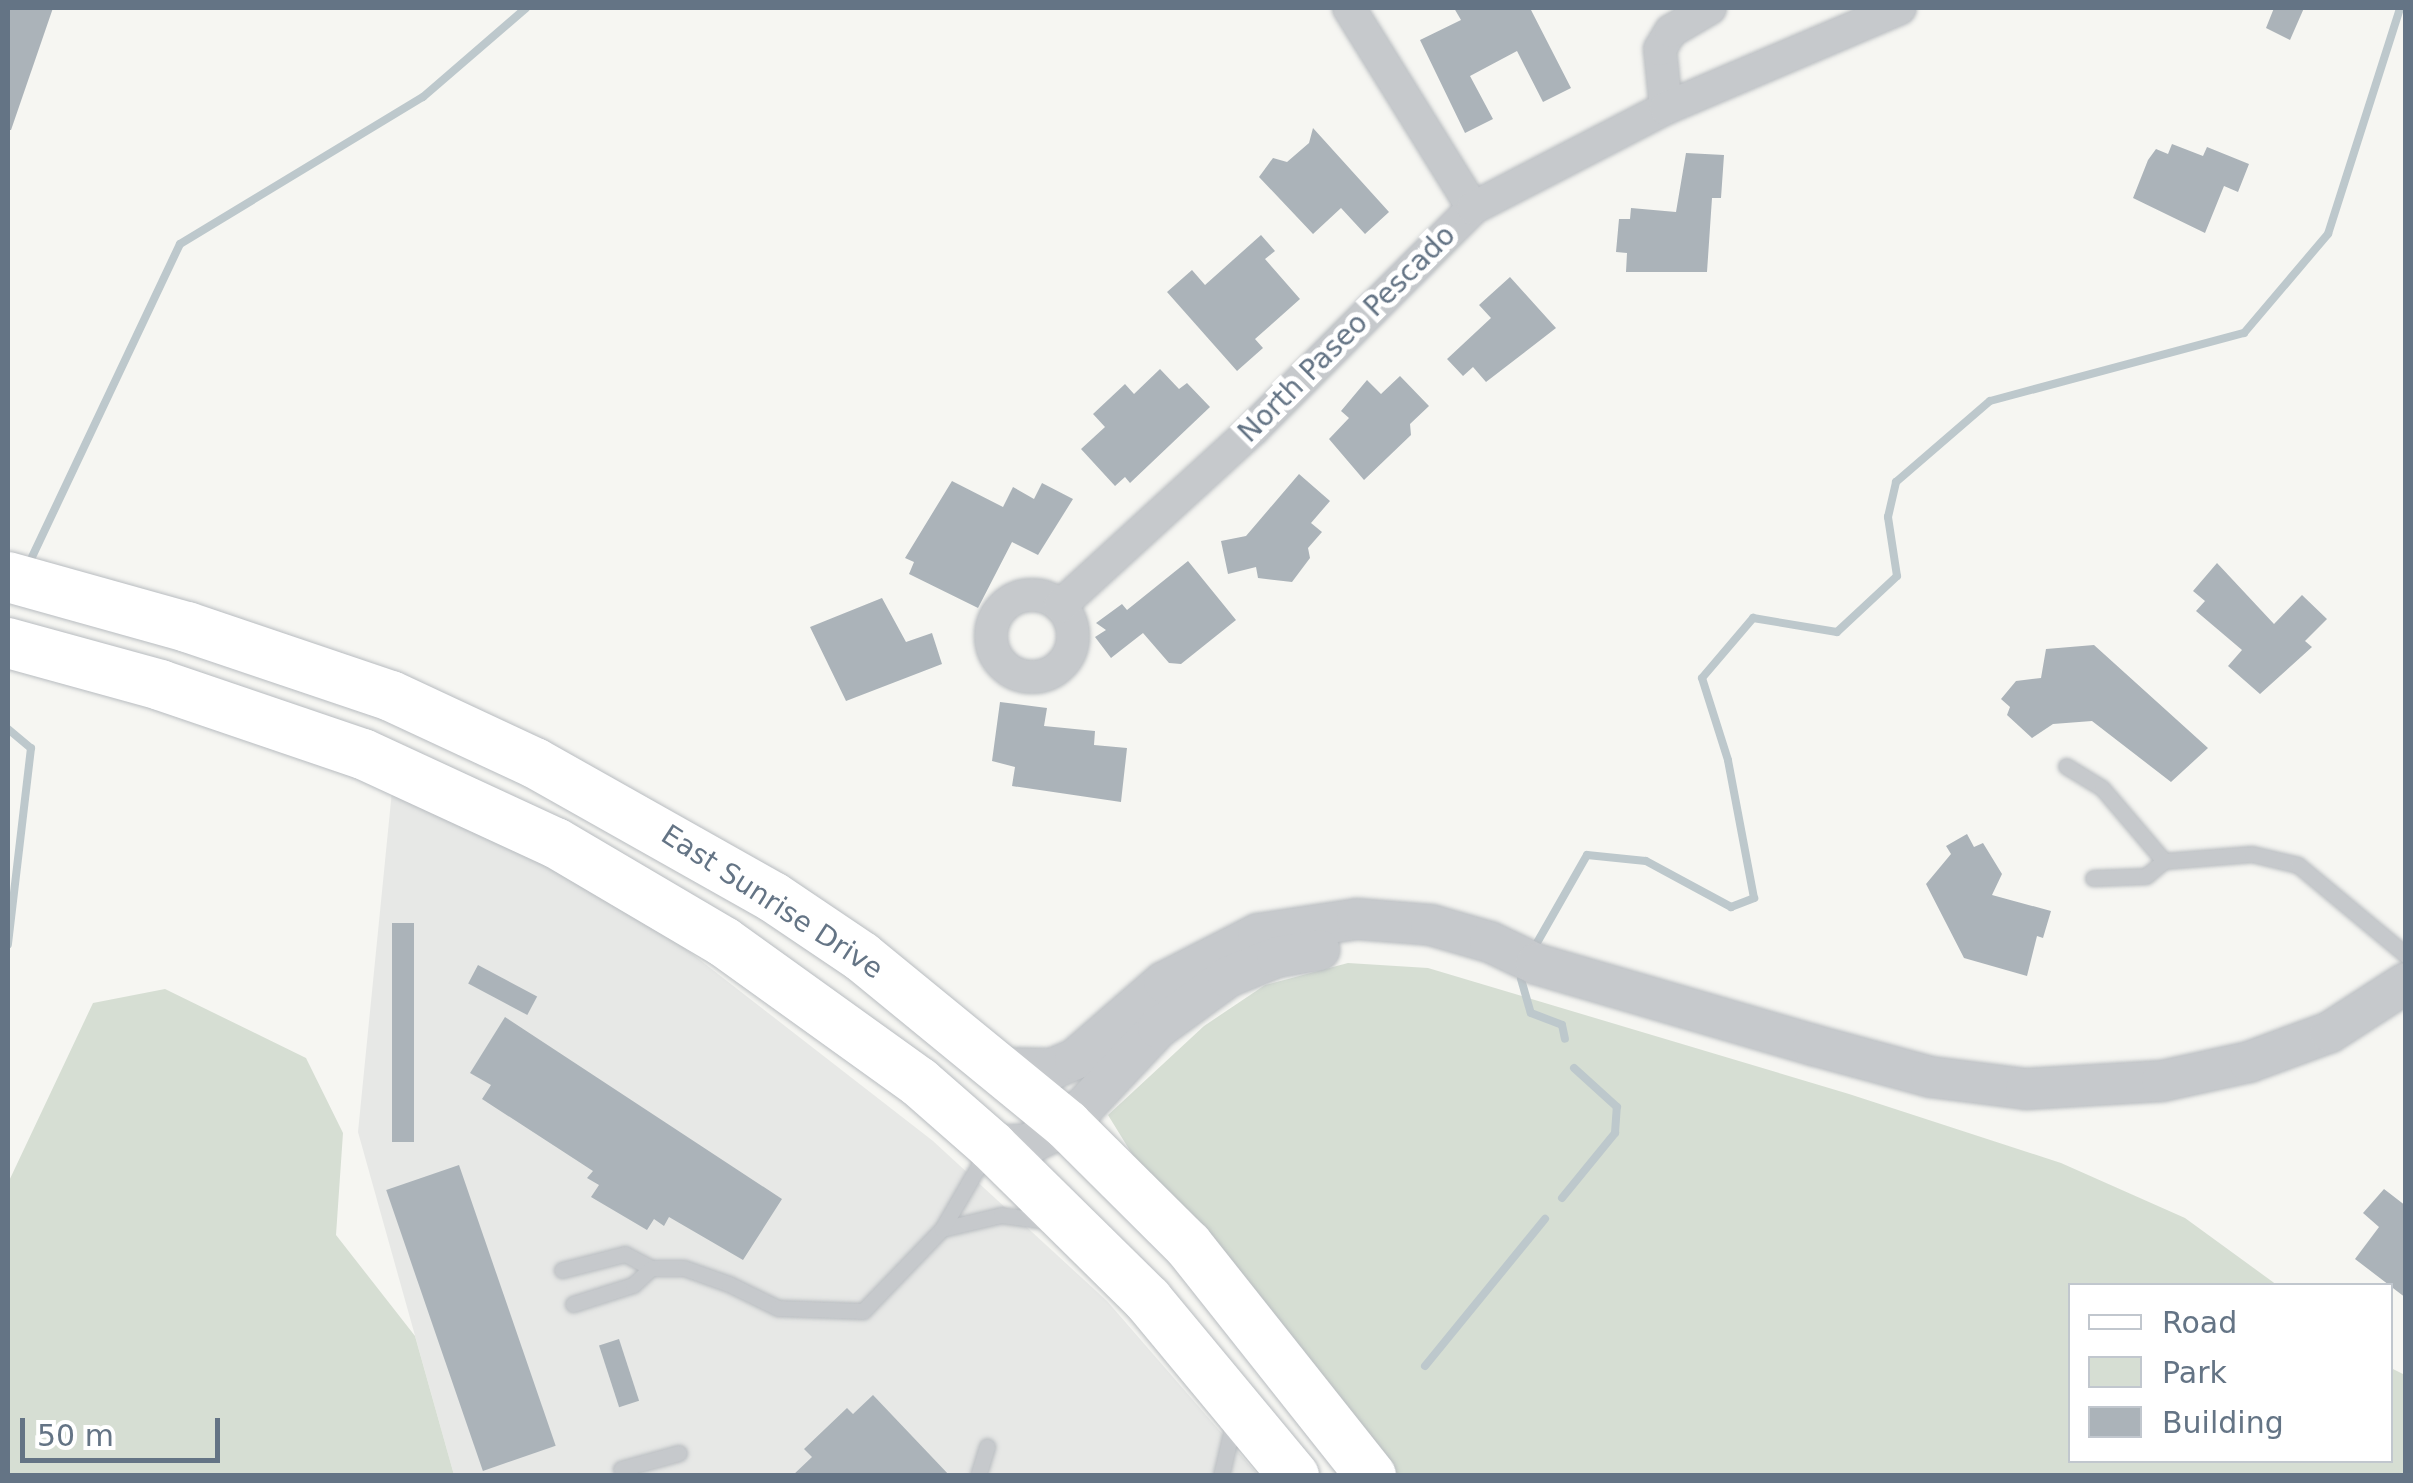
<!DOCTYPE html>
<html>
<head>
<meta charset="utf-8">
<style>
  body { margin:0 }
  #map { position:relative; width:2413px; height:1483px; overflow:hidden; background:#f6f6f2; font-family:"DejaVu Sans",sans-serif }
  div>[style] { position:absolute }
  .built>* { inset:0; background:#e7e8e6 }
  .green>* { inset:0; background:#d6ded3 }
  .stream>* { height:8px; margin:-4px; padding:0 4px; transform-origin:4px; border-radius:4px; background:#bdc8cc }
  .building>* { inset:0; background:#abb3b9; transform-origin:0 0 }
  .roads { filter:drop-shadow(0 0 2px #b8bcc0) drop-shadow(0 0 2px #b8bcc0) }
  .service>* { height:15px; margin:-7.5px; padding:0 7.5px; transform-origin:7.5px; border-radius:7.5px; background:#c6c9cc }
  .minor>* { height:32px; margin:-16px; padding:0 16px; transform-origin:16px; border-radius:16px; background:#c6c9cc }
  .minor>.ring { margin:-16px; padding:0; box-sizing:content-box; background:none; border:32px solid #c6c9cc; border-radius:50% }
  .tertiary>* { height:40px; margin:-20px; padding:0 20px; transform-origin:20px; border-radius:20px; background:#c6c9cc }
  .primary>* { height:50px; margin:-25px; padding:0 25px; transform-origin:25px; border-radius:25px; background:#fff }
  span { translate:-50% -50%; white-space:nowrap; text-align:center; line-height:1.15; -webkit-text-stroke:10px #fff; paint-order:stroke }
  .street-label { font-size:28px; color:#647485 }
  .frame { position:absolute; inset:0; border:10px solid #647485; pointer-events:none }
  .legend { position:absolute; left:2068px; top:1283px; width:325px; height:180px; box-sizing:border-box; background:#fff; border:2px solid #c1c7ce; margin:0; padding:12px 18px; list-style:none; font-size:30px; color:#647485 }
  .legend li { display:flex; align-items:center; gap:20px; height:50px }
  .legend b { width:50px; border:2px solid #c1c7ce }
  .scale { position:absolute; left:20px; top:1418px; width:200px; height:45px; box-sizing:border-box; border:5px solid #647485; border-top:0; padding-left:12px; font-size:30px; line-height:35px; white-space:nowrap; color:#647485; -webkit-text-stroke:8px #fff; paint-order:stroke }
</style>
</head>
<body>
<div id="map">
  <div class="built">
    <div style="clip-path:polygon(392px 791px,537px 859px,673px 939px,933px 1141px,1107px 1301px,1258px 1475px,454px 1475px,358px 1132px)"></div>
  </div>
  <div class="green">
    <div style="clip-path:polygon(1348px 963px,1428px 968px,1849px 1094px,2061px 1163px,2185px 1218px,2277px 1285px,2070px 1286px,2070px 1460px,2390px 1460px,2391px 1368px,2405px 1375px,2405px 1475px,1371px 1475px,1188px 1245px,1108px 1115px,1204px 1026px,1265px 985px)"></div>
    <div style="clip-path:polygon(165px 989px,306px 1058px,343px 1133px,336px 1235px,415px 1336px,454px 1475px,8px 1475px,8px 1183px,93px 1003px)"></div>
  </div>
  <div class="stream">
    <div style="left:32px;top:557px;width:346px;rotate:-64.7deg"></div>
    <div style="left:180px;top:244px;width:284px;rotate:-31.2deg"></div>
    <div style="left:423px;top:97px;width:136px;rotate:-40.8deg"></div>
    <div style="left:8px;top:729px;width:30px;rotate:40deg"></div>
    <div style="left:31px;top:748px;width:198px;rotate:96.7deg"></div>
    <div style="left:1534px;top:948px;width:107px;rotate:-60.3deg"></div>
    <div style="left:1587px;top:855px;width:59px;rotate:5.8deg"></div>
    <div style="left:1646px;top:861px;width:97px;rotate:28.4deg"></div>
    <div style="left:1731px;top:907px;width:25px;rotate:-21deg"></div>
    <div style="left:1754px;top:898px;width:140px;rotate:-100.7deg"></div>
    <div style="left:1728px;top:760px;width:86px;rotate:-107.6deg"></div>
    <div style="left:1702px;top:678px;width:79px;rotate:-49.6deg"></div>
    <div style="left:1753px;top:618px;width:85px;rotate:9.5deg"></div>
    <div style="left:1837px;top:632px;width:82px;rotate:-43deg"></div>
    <div style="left:1897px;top:576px;width:60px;rotate:-98.7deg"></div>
    <div style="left:1888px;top:517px;width:36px;rotate:-77deg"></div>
    <div style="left:1896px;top:482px;width:124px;rotate:-40.8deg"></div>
    <div style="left:1990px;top:401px;width:263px;rotate:-15deg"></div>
    <div style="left:2244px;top:333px;width:130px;rotate:-49.7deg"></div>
    <div style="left:2328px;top:234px;width:237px;rotate:-72.3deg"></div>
    <div style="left:1521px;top:979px;width:35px;rotate:74deg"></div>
    <div style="left:1531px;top:1013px;width:33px;rotate:21deg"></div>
    <div style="left:1562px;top:1025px;width:14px;rotate:78deg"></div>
    <div style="left:1562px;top:1198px;width:84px;rotate:-50.8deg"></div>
    <div style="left:1615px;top:1133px;width:26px;rotate:-86deg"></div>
    <div style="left:1617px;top:1107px;width:58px;rotate:-137.8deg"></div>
    <div style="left:1425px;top:1366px;width:190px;rotate:-50.8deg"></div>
  </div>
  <div class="building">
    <div style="clip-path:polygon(8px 8px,53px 8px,11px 130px,8px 130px)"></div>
    <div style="clip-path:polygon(1454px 8px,1530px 8px,1571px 88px,1543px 102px,1517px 51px,1470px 76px,1493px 119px,1465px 133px,1420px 40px,1461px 20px)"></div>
    <div style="clip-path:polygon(2274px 8px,2304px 8px,2290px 40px,2266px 28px)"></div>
    <div style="clip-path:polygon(1313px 128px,1389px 212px,1365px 234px,1341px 208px,1313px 234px,1259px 177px,1273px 158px,1287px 162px,1309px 143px)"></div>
    <div style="clip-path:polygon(2172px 144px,2203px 156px,2207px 147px,2249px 164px,2238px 192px,2224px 186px,2205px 233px,2133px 198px,2148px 160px,2156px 149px,2168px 154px)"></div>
    <div style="clip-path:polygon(1686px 153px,1724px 155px,1721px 198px,1712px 198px,1707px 272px,1626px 272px,1627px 253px,1616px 252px,1619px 219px,1630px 219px,1631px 208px,1676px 212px)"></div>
    <div style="clip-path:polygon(1261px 235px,1275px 251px,1265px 259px,1300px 299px,1255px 339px,1263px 348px,1237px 371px,1167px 292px,1192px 270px,1205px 285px)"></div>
    <div style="clip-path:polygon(1510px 277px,1556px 328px,1486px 382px,1473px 367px,1463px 376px,1447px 359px,1491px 318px,1479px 305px)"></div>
    <div style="clip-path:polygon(1160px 369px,1179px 389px,1187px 383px,1210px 407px,1130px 483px,1125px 477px,1115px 486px,1081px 449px,1105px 427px,1093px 414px,1125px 384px,1134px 394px)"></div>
    <div style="clip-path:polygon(1400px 376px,1429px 406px,1410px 424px,1411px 435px,1364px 480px,1329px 439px,1349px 418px,1341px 411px,1367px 380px,1381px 394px)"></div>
    <div style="clip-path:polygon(1299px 474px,1330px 501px,1311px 523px,1322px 532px,1308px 548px,1310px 558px,1292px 582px,1258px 578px,1256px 567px,1228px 574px,1221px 541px,1246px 536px)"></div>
    <div style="clip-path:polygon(952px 481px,1003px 507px,1013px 487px,1034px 499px,1042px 483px,1073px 499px,1038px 555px,1012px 542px,978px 608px,909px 574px,914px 562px,905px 558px)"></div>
    <div style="clip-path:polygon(1188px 561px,1236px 620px,1181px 664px,1169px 663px,1143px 633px,1111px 658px,1095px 637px,1106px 630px,1096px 623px,1122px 604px,1127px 610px)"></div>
    <div style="clip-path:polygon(2217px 563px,2274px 624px,2302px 595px,2327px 619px,2305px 641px,2312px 647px,2260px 694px,2228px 666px,2242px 650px,2196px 611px,2205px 601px,2193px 591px)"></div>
    <div style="clip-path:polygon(882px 598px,906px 642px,932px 633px,942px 664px,846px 701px,810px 627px)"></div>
    <div style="clip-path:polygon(2094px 645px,2208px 748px,2171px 782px,2092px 721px,2053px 724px,2032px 738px,2007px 715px,2010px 707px,2001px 699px,2016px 681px,2041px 678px,2046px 649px)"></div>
    <div style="clip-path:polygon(1000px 702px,1047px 708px,1044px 726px,1095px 731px,1094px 745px,1127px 748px,1121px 802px,1012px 786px,1015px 767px,992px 761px)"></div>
    <div style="clip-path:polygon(1967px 834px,1974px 847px,1983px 843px,2002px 874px,1992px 895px,2051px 911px,2043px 938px,2037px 936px,2027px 976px,1964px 958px,1926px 884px,1951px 854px,1946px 846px)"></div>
    <div style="left:392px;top:923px;width:22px;height:219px"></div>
    <div style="left:478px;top:965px;width:67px;height:21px;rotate:28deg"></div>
    <div style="clip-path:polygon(505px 1017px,782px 1199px,743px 1260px,669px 1217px,664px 1226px,654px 1219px,647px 1230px,591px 1197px,599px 1185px,587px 1178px,593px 1171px,482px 1099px,491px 1085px,470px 1073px)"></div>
    <div style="left:459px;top:1165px;width:297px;height:77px;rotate:71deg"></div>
    <div style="clip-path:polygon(2384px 1189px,2406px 1206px,2406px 1298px,2355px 1259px,2379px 1227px,2363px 1213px)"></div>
    <div style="left:619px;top:1339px;width:65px;height:21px;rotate:72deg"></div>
    <div style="clip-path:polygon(873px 1395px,950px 1476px,792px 1476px,812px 1457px,804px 1449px,847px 1408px,853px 1414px)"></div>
  </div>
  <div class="roads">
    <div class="service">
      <div style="left:2066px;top:766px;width:42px;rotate:31.4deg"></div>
      <div style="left:2102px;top:788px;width:96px;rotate:49.7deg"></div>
      <div style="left:2164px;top:861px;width:88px;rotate:-4.5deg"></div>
      <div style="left:2252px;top:854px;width:47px;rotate:13.4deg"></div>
      <div style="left:2298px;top:865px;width:141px;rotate:39.8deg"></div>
      <div style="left:2093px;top:878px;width:53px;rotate:-2.2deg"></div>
      <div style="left:2146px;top:876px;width:23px;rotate:-40deg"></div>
      <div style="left:942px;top:1229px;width:61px;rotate:-13.3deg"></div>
      <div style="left:1001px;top:1215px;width:45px;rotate:7.6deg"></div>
      <div style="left:562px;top:1270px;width:65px;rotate:-14.3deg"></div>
      <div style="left:625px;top:1254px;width:30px;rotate:28deg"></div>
      <div style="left:651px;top:1268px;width:33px"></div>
      <div style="left:684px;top:1268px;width:48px;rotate:19.6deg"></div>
      <div style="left:729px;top:1284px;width:55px;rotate:26.1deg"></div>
      <div style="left:778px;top:1308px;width:85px;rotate:2deg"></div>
      <div style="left:863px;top:1311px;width:114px;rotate:-46.1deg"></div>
      <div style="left:942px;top:1229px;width:88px;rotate:-59.9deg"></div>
      <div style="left:573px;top:1304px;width:63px;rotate:-17.6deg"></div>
      <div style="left:633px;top:1285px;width:25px;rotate:-43deg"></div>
      <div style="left:621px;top:1469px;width:60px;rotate:-15.4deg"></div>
      <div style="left:978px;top:1476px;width:31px;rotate:-73deg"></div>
      <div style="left:1221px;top:1476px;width:57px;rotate:-76.9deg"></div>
    </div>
    <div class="minor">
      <div style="left:1349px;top:8px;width:235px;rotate:58.2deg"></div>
      <div style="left:1666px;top:108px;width:59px;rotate:-95.8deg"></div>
      <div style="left:1660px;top:49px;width:21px;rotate:-59deg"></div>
      <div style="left:1671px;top:31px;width:45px;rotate:-30.5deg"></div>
      <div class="ring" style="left:991px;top:595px;width:50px;height:50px"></div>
      <div style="left:1060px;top:606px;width:262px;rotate:-42.5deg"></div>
      <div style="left:1253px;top:429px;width:312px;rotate:-45.1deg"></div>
      <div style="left:1473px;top:208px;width:217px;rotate:-27.4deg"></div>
      <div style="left:1666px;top:108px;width:254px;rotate:-23.1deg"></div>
    </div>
    <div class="tertiary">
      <div style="left:1005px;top:1068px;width:47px;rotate:1.2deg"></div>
      <div style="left:1052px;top:1069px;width:25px;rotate:-23deg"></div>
      <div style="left:1075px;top:1059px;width:118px;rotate:-40.9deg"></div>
      <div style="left:1164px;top:982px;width:106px;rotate:-27.1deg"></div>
      <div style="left:1258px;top:934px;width:100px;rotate:-8.6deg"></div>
      <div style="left:1357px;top:919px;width:74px;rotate:4.6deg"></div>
      <div style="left:1431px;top:925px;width:61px;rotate:16.1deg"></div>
      <div style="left:1490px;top:942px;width:51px;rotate:25.6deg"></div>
      <div style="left:1536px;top:964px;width:289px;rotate:16.3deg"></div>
      <div style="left:1813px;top:1045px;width:122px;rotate:15.2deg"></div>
      <div style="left:1931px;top:1077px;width:96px;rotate:7.2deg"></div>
      <div style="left:2026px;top:1089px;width:136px;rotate:-3.4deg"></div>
      <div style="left:2162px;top:1081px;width:89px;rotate:-12.3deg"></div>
      <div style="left:2249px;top:1062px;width:86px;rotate:-20.3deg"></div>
      <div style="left:2330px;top:1032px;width:90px;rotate:-32.8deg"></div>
      <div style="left:992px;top:1146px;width:36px;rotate:-3deg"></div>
      <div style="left:1028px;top:1144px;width:43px;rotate:-26deg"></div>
      <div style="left:1067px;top:1125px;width:133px;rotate:-46.8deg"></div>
      <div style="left:1158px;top:1028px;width:87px;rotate:-36.1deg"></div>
      <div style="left:1228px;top:977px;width:53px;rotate:-22.2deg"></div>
      <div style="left:1277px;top:957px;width:43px;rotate:-9.5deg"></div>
    </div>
    <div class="primary">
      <div style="left:8px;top:577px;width:186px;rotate:15.6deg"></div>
      <div style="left:187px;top:627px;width:215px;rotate:18.7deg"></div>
      <div style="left:391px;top:696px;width:159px;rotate:25deg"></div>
      <div style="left:535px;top:763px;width:273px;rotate:29.4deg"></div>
      <div style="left:773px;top:897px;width:107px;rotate:34deg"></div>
      <div style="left:862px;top:957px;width:265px;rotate:39.3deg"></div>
      <div style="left:1067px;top:1125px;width:170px;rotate:44.8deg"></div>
      <div style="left:1188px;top:1245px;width:295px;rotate:51.6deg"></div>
      <div style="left:8px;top:643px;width:158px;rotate:15.4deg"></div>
      <div style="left:160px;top:685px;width:214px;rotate:18.8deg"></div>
      <div style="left:363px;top:754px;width:213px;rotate:24.8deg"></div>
      <div style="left:556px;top:843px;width:195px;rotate:30.5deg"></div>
      <div style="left:724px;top:942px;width:240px;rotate:35.7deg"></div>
      <div style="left:919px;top:1082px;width:97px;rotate:41.2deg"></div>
      <div style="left:992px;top:1146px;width:219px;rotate:44.6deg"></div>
      <div style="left:1148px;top:1300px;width:229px;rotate:50.3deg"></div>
    </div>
  </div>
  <div class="street-label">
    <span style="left:1347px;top:334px;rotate:-45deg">North Paseo Pescado</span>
    <span style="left:772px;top:902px;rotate:33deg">East Sunrise Drive</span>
  </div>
  <div class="frame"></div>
  <ul class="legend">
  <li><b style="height:12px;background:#fff"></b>Road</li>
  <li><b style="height:28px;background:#d6ded3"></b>Park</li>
  <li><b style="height:28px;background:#abb3b9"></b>Building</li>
  </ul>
  <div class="scale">50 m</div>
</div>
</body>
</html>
